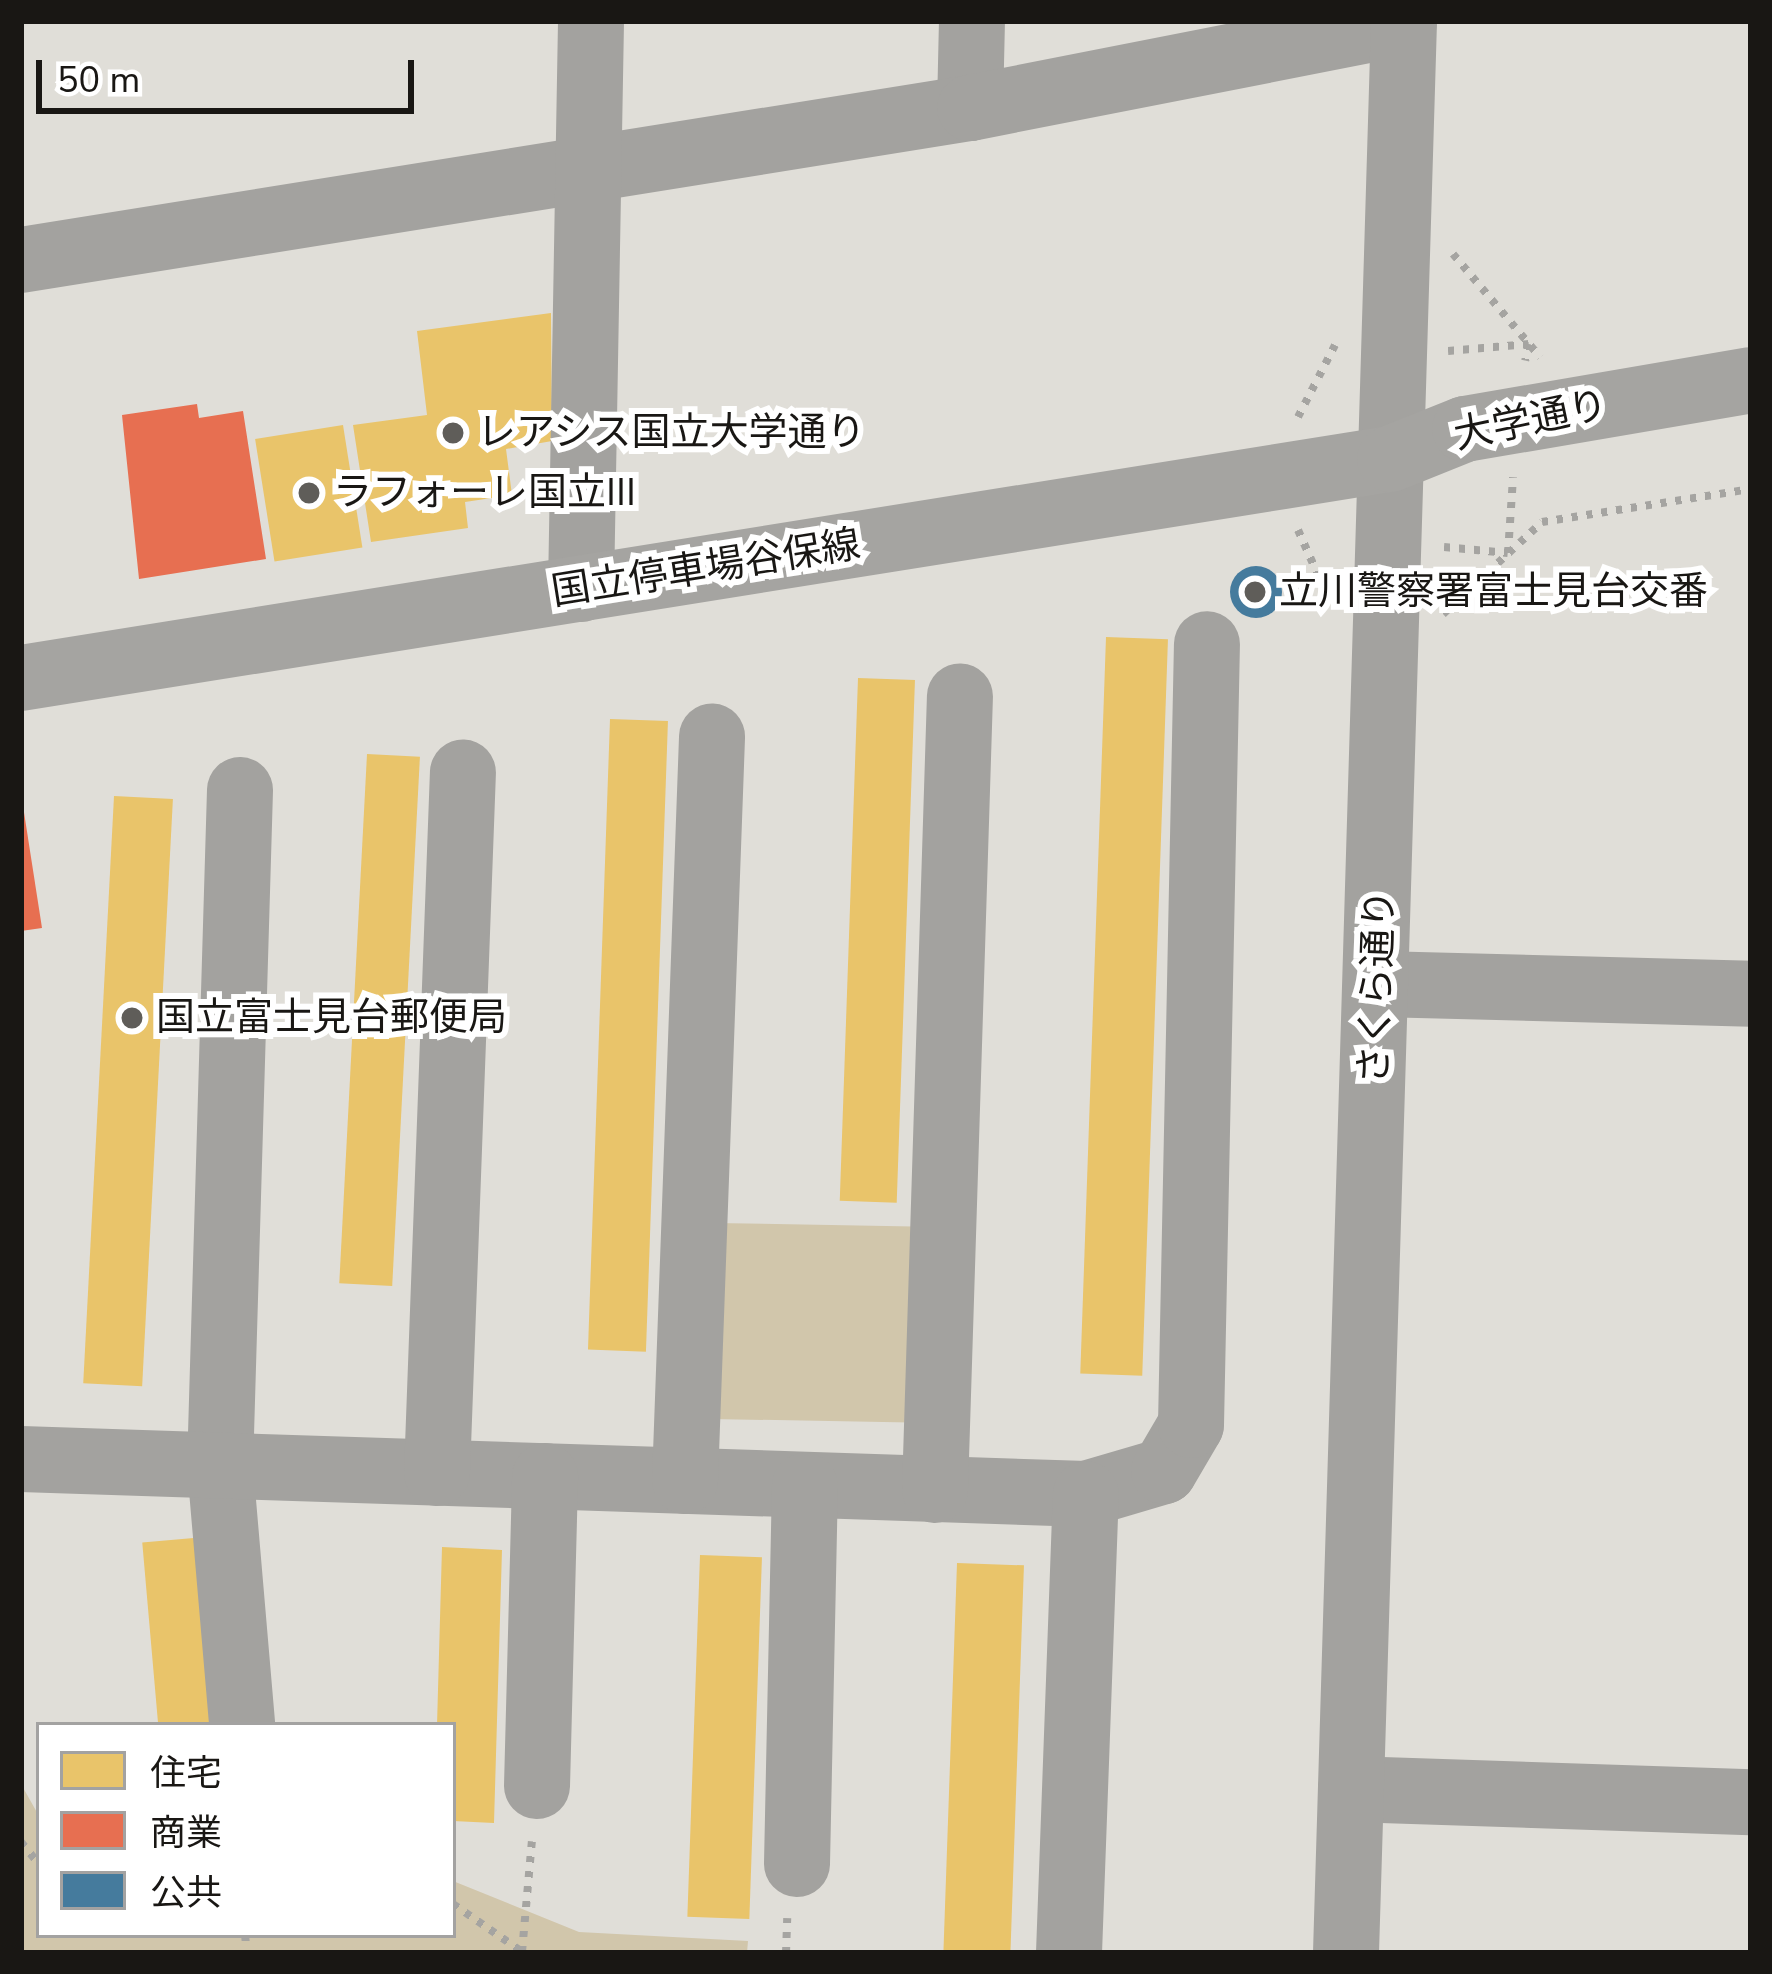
<!DOCTYPE html>
<html>
<head>
<meta charset="utf-8">
<style>
  body { margin:0 }
  #map { position:relative; width:1772px; height:1974px; overflow:hidden; background:#e0ded8; font-family:"Nunito Sans","Noto Sans JP",sans-serif }
  div>[style] { position:absolute }
  .green>* { inset:0; background:#d1c6ab; transform-origin:0 0 }
  .homes>* { inset:0; background:#e9c46a; transform-origin:0 0 }
  .shops>* { inset:0; background:#e76f51 }
  .public>* { inset:0; background:#457b9d }
  .round { border-radius:50% }
  .path>* { height:8px; margin-top:-4px; transform-origin:0; background:repeating-linear-gradient(90deg,#a5a4a1 0 6px,transparent 0 15px) }
  .minor>* { height:66px; margin:-33px; padding:0 33px; transform-origin:33px; border-radius:33px; background:#a3a29f }
  .major>* { height:66px; margin:-33px; padding:0 33px; transform-origin:33px; border-radius:33px; background:#a5a4a1 }
  .dots>* { width:33px; height:33px; translate:-50% -50%; box-sizing:border-box; border:6px solid #fff; border-radius:50% }
  span { translate:-50% -50%; white-space:nowrap; text-align:center; line-height:1.15; -webkit-text-stroke:12px #fff; paint-order:stroke }
  .street-label { font-size:39px; color:#191714 }
  .poi-label { font-size:39px; color:#191714 }
  .left { translate:0 -50%; text-align:left }
  .frame { position:absolute; inset:0; border:24px solid #191714; pointer-events:none }
  .legend { position:absolute; left:36px; top:1722px; width:420px; height:216px; box-sizing:border-box; background:#fff; border:3px solid #a3a2a1; margin:0; padding:15px 21px; list-style:none; font-size:36px; color:#191714 }
  .legend li { display:flex; align-items:center; gap:24px; height:60px }
  .legend b { width:60px; border:3px solid #a3a2a1 }
  .scale { position:absolute; left:36px; top:60px; width:378px; height:54px; box-sizing:border-box; border:6px solid #191714; border-top:0; padding-left:15px; font-size:36px; line-height:42px; white-space:nowrap; color:#191714; -webkit-text-stroke:9px #fff; paint-order:stroke }
</style>
</head>
<body>
<div id="map">
  <div class="green">
    <div style="left:714px;top:1223px;width:213px;height:196px;rotate:1deg"></div>
    <div style="clip-path:polygon(21px 1784px,39px 1816px,39px 1935px,453px 1935px,453px 1881px,579px 1932px,748px 1941px,747px 1953px,23px 1953px)"></div>
  </div>
  <div class="homes">
    <div style="clip-path:polygon(551px 313px,552px 441px,506px 449px,512px 495px,465px 502px,468px 528px,371px 542px,353px 425px,427px 415px,417px 331px)"></div>
    <div style="left:343px;top:425px;width:124px;height:89px;rotate:81deg"></div>
    <div style="left:1106px;top:637px;width:62px;height:737px;rotate:2deg"></div>
    <div style="left:858px;top:678px;width:57px;height:523px;rotate:2deg"></div>
    <div style="left:610px;top:719px;width:58px;height:631px;rotate:2deg"></div>
    <div style="left:367px;top:754px;width:53px;height:530px;rotate:3deg"></div>
    <div style="left:114px;top:796px;width:59px;height:588px;rotate:3deg"></div>
    <div style="left:205px;top:1537px;width:189px;height:63px;rotate:85deg"></div>
    <div style="clip-path:polygon(442px 1547px,502px 1550px,494px 1823px,453px 1821px,453px 1725px,437px 1725px)"></div>
    <div style="left:700px;top:1555px;width:62px;height:362px;rotate:2deg"></div>
    <div style="left:957px;top:1563px;width:67px;height:390px;rotate:2deg"></div>
  </div>
  <div class="shops">
    <div style="clip-path:polygon(197px 404px,199px 418px,243px 411px,266px 559px,139px 579px,122px 415px)"></div>
    <div style="clip-path:polygon(21px 793px,42px 928px,21px 931px)"></div>
  </div>
  <div class="public">
    <div class="round" style="left:1230px;top:566px;width:52px;height:52px"></div>
  </div>
  <div class="path">
    <div style="left:1453px;top:254px;width:135px;rotate:49.8deg"></div>
    <div style="left:1448px;top:351px;width:81px;rotate:-4.9deg"></div>
    <div style="left:1529px;top:344px;width:17px;rotate:103deg"></div>
    <div style="left:1298px;top:417px;width:81px;rotate:-62.8deg"></div>
    <div style="left:1298px;top:530px;width:69px;rotate:66deg"></div>
    <div style="left:1444px;top:547px;width:64px;rotate:5.4deg"></div>
    <div style="left:1508px;top:553px;width:76px;rotate:-86.2deg"></div>
    <div style="left:1443px;top:614px;width:135px;rotate:-42.9deg"></div>
    <div style="left:1542px;top:522px;width:212px;rotate:-9deg"></div>
    <div style="left:21px;top:1842px;width:28px;rotate:51deg"></div>
    <div style="left:453px;top:1904px;width:83px;rotate:34.7deg"></div>
    <div style="left:245px;top:1935px;width:18px;rotate:84deg"></div>
    <div style="left:522px;top:1952px;width:111px;rotate:-84.9deg"></div>
    <div style="left:786px;top:1953px;width:35px;rotate:-88deg"></div>
  </div>
  <div class="minor">
    <div style="left:970px;top:108px;width:87px;rotate:-88.7deg"></div>
    <div style="left:21px;top:260px;width:961px;rotate:-9.1deg"></div>
    <div style="left:970px;top:108px;width:442px;rotate:-11.1deg"></div>
    <div style="left:581px;top:589px;width:568px;rotate:-88.99deg"></div>
    <div style="left:240px;top:790px;width:676px;rotate:91.69deg"></div>
    <div style="left:220px;top:1466px;width:260px;rotate:85.1deg"></div>
    <div style="left:1379px;top:984px;width:372px;rotate:1.5deg"></div>
    <div style="left:21px;top:1459px;width:1066px;rotate:1.88deg"></div>
    <div style="left:1086px;top:1494px;width:81px;rotate:-16.4deg"></div>
    <div style="left:1164px;top:1471px;width:53px;rotate:-59.6deg"></div>
    <div style="left:1191px;top:1425px;width:781px;rotate:-88.83deg"></div>
    <div style="left:437px;top:1473px;width:701px;rotate:-87.88deg"></div>
    <div style="left:685px;top:1481px;width:745px;rotate:-87.92deg"></div>
    <div style="left:935px;top:1490px;width:794px;rotate:-88.2deg"></div>
    <div style="left:537px;top:1786px;width:310px;rotate:-88.5deg"></div>
    <div style="left:1351px;top:1789px;width:400px;rotate:1.9deg"></div>
    <div style="left:797px;top:1864px;width:378px;rotate:-88.8deg"></div>
    <div style="left:1069px;top:1953px;width:459px;rotate:-87.9deg"></div>
    <div style="left:1346px;top:1953px;width:1933px;rotate:-88.28deg"></div>
  </div>
  <div class="major">
    <div style="left:21px;top:678px;width:1386px;rotate:-9.09deg"></div>
    <div style="left:1390px;top:459px;width:81px;rotate:-21.8deg"></div>
    <div style="left:1465px;top:429px;width:290px;rotate:-9.7deg"></div>
  </div>
  <div class="dots">
    <div style="left:453px;top:433px;background:#5f5d59"></div>
    <div style="left:309px;top:493px;background:#5f5d59"></div>
    <div style="left:1255px;top:592px;background:#5f5d59"></div>
    <div style="left:132px;top:1018px;background:#5f5d59"></div>
  </div>
  <div class="street-label">
    <span style="left:1531px;top:421px;rotate:-12deg">大学通り</span>
    <span style="left:706px;top:569px;rotate:-9deg">国立停車場谷保線</span>
    <span style="left:1378px;top:987px;rotate:-88deg">さくら通り</span>
  </div>
  <div class="poi-label">
    <span class="left" style="left:477px;top:433px">レアシス国立大学通り</span>
    <span class="left" style="left:333px;top:493px">ラフォーレ国立III</span>
    <span class="left" style="left:1279px;top:592px">立川警察署富士見台交番</span>
    <span class="left" style="left:156px;top:1018px">国立富士見台郵便局</span>
  </div>
  <div class="frame"></div>
  <ul class="legend">
  <li><b style="height:33px;background:#e9c46a"></b>住宅</li>
  <li><b style="height:33px;background:#e76f51"></b>商業</li>
  <li><b style="height:33px;background:#457b9d"></b>公共</li>
  </ul>
  <div class="scale">50 m</div>
</div>
</body>
</html>
